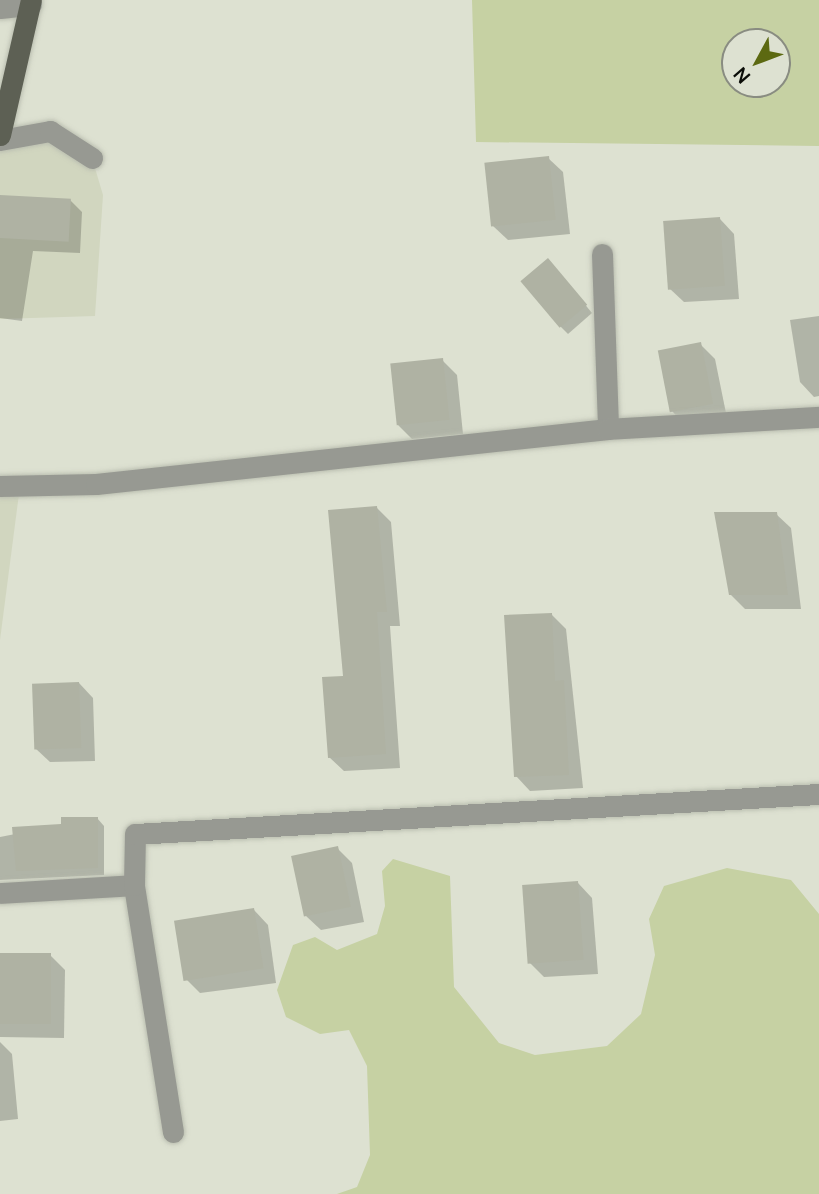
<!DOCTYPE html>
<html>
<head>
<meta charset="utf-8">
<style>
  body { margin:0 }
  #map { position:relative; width:819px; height:1194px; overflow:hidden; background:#dde1d1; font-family:Manrope,sans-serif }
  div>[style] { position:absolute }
  .built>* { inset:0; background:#d1d6bf }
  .green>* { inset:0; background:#c6d1a3 }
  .shadow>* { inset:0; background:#0003 }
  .building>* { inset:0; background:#afb2a3; transform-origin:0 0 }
  .roads { filter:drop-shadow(0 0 2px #bbbfb1) drop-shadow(0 0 2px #bbbfb1) }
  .minor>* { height:21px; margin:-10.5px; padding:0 10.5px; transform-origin:10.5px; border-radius:10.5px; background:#979992 }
  .primary>* { height:21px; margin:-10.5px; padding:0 10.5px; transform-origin:10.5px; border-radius:10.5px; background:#5d6054 }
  span { translate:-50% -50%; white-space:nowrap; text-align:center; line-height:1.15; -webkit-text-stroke:6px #dde1d1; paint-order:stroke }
  .north { position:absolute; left:721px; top:28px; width:70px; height:70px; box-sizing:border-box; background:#dde1d1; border:2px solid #898c81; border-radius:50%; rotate:229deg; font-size:19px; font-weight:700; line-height:28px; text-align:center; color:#0b0d08 }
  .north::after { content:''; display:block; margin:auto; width:24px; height:32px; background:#5c6911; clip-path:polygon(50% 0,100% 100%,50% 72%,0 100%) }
</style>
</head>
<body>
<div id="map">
  <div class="built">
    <div style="clip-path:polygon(50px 131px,92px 158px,103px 195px,95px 316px,0 319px,0 140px)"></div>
    <div style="clip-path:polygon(0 486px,20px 486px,0 640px)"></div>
  </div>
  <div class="green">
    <div style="clip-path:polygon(evenodd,472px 0,819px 0,819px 146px,476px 142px,472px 0,777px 42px,777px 84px,735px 84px,735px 42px,777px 42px)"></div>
    <div style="clip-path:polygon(393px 859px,450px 876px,454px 987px,499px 1043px,535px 1055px,607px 1046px,641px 1014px,655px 955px,649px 919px,664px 886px,727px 868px,791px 880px,819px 914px,819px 1194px,337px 1194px,357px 1187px,370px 1155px,367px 1066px,349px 1030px,320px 1034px,286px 1017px,277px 990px,293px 945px,315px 937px,337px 950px,377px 934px,385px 906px,382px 871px)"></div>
  </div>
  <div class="shadow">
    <div style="clip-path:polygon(548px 158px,563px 172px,570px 234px,508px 240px,493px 226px)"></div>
    <div style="clip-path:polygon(0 197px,70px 200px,82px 212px,80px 253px,33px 251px,22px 321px,0 318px)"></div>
    <div style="clip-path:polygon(720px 219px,734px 234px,739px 299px,684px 302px,669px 288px)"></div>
    <div style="clip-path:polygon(555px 268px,592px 313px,568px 334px,561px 327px)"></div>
    <div style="clip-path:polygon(819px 316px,819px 396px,814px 397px,800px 382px,790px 320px)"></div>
    <div style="clip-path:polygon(700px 344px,715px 359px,727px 418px,686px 426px,672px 411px)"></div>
    <div style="clip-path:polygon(442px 360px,457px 375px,463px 434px,412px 439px,398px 425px)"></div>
    <div style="clip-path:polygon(377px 508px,391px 522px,400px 626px,390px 626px,400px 768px,344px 771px,329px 757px)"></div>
    <div style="clip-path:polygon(776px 514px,791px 528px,801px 609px,745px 609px,730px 594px)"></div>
    <div style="clip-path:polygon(551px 614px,566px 629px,583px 788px,530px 791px,516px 776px)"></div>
    <div style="clip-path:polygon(79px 683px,93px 698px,95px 761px,50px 762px,35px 748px)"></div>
    <div style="clip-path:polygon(97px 818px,104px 826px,104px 875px,0 880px,0 837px)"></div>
    <div style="clip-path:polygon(337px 848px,352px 863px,364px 922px,321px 930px,306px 916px)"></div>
    <div style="clip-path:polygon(578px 883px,592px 898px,598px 974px,544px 977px,529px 962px)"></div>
    <div style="clip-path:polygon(254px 910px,268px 925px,276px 983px,200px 993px,185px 978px)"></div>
    <div style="clip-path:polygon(0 955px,50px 955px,65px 970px,64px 1038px,0 1037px)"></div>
    <div style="clip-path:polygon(0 1042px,12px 1054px,18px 1119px,0 1121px)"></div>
  </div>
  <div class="building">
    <div style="left:549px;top:156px;width:64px;height:65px;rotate:84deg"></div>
    <div style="left:0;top:195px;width:71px;height:43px;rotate:3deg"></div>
    <div style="left:720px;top:217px;width:69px;height:57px;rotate:86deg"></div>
    <div style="left:548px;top:258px;width:61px;height:36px;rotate:50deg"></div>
    <div style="left:701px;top:342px;width:63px;height:44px;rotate:79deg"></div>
    <div style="left:443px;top:358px;width:62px;height:53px;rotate:84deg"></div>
    <div style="clip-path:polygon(377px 506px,387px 612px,377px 612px,386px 754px,328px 758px,322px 677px,343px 676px,328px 510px)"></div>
    <div style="clip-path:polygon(714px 512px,777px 512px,788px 595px,729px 595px)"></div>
    <div style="clip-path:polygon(552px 613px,555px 681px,564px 680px,569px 775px,514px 777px,504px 615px)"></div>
    <div style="left:79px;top:682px;width:66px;height:47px;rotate:88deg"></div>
    <div style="clip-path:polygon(61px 817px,98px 817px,98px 868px,16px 871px,12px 827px,61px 824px)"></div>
    <div style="left:338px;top:846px;width:62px;height:48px;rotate:78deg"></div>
    <div style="left:578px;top:881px;width:79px;height:56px;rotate:86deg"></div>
    <div style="left:254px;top:908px;width:61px;height:81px;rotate:81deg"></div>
    <div style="left:0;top:953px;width:51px;height:71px"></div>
  </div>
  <div class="roads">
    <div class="minor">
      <div style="left:0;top:8px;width:31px;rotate:-6deg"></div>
      <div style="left:0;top:140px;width:51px;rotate:-10.2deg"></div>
      <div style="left:50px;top:131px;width:50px;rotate:32.7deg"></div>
      <div style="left:602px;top:254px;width:175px;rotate:88deg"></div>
      <div style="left:0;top:486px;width:96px;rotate:-1.2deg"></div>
      <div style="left:96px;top:484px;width:515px;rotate:-6.13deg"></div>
      <div style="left:608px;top:429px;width:211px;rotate:-3.3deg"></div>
      <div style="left:0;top:893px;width:134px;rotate:-3.4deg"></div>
      <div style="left:173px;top:1132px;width:250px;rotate:-99deg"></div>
      <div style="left:134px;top:885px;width:51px;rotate:-88.9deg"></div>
      <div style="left:135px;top:834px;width:685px;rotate:-3.35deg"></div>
    </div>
    <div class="primary">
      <div style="left:0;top:135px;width:139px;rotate:-77.1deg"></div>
    </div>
  </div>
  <div class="north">N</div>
</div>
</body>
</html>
